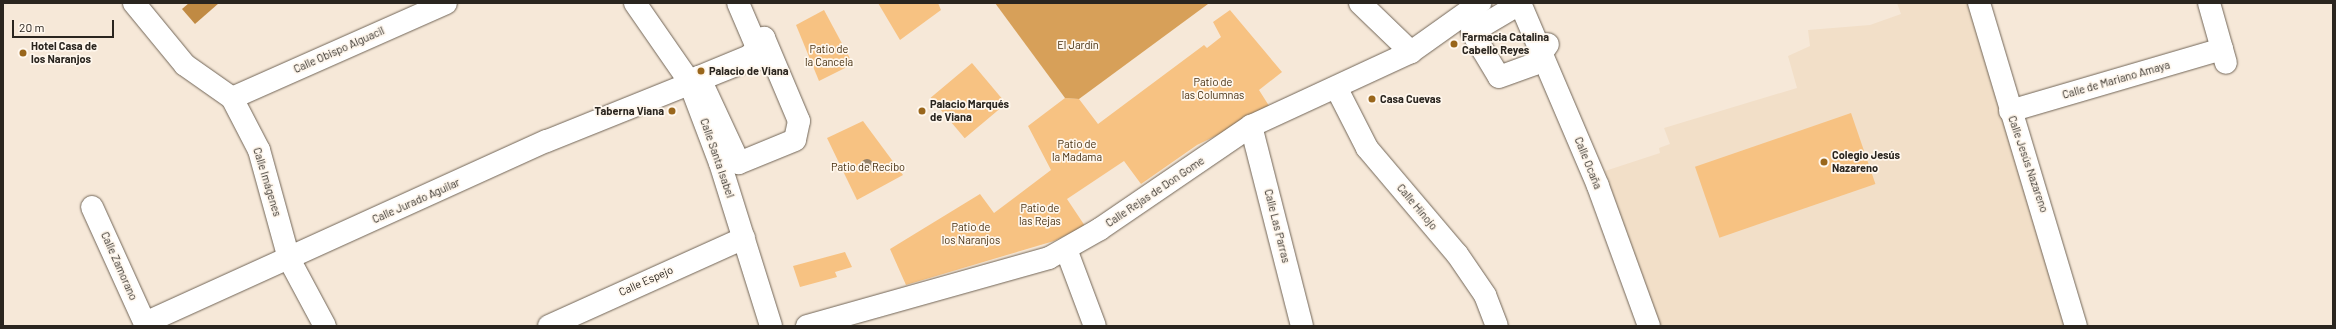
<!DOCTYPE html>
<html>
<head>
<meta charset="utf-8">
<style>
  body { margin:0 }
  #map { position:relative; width:2336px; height:329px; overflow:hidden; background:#f6e8d8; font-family:Barlow,sans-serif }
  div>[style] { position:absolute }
  .built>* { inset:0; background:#f2dfc8 }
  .green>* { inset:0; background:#f7c282; transform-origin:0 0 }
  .forest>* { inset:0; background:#d7a059 }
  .water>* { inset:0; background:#c08a43 }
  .roads { filter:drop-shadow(0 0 1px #716557) drop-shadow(0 0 1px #716557) }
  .minor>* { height:22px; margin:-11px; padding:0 11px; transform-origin:11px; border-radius:11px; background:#fff }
  .trees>* { width:12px; height:12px; margin:-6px; border-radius:50%; background:#958269 }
  .dots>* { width:11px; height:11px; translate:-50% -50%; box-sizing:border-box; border:2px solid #fff7ed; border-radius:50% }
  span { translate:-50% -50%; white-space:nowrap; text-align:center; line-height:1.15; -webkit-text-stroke:3.5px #fff7ed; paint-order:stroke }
  .poi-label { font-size:11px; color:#2a251f; font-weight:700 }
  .left { translate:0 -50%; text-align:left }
  .right { translate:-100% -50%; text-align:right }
  .park-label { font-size:11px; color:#452e0f }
  .street-label { font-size:11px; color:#2a251f }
  .frame { position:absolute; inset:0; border:4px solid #2a251f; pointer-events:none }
  .scale { position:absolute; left:12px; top:20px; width:102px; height:18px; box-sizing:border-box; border:2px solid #2a251f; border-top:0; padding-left:5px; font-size:12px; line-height:14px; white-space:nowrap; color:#2a251f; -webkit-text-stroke:3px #fff7ed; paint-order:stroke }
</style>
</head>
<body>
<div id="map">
  <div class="built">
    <div style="clip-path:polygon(1897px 3px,1968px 3px,2069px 326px,1659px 326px,1605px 171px,1660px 153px,1659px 148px,1670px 144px,1664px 128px,1797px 88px,1788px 56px,1810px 46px,1808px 30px,1870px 25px,1901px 14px)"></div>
  </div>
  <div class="green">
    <div style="clip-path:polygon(878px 3px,938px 3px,941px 10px,900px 40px)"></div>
    <div style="clip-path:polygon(824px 10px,853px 64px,819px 81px,796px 25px)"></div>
    <div style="clip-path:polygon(1230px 10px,1282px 72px,1259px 90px,1271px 109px,1197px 145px,1141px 184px,1124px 161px,1067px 199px,1085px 226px,1054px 241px,906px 285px,890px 249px,980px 194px,994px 213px,1051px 170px,1028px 126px,1065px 98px,1079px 99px,1098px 124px,1204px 45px,1207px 48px,1221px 37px,1213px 22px)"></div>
    <div style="left:972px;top:63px;width:53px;height:54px;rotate:50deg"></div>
    <div style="left:1851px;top:113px;width:75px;height:165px;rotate:71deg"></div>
    <div style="clip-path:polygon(863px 121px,903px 175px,857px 200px,827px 138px)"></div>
    <div style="clip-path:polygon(845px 252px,852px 267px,835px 272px,837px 277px,800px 287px,793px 266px)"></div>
  </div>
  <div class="forest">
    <div style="clip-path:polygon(995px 3px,1207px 3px,1208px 4px,1079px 99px,1065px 98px)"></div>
  </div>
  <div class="water">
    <div style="clip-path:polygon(189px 3px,219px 3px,195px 24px,182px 9px)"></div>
  </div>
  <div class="roads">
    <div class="minor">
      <div style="left:134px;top:3px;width:80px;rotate:50.6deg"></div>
      <div style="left:185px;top:65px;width:57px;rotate:35.1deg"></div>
      <div style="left:232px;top:98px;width:59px;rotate:62.6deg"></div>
      <div style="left:259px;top:150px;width:113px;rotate:74.6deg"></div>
      <div style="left:289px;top:259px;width:76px;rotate:61.8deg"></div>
      <div style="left:635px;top:3px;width:95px;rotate:55.3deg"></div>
      <div style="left:689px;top:81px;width:88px;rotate:69.3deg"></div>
      <div style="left:720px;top:163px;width:171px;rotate:72.6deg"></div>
      <div style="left:738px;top:3px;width:61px;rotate:66.8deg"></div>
      <div style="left:1360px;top:3px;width:71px;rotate:43.9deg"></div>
      <div style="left:1520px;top:3px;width:199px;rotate:66.9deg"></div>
      <div style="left:1598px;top:186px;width:149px;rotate:70deg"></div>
      <div style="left:1521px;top:3px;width:57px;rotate:149.4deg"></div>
      <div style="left:1472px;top:32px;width:52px;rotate:59deg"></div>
      <div style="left:1499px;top:77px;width:37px;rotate:-20deg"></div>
      <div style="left:1534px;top:64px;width:24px;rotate:-55deg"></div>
      <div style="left:1979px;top:3px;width:337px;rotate:73.3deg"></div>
      <div style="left:2209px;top:3px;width:62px;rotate:74.2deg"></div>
      <div style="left:764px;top:38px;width:90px;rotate:67.1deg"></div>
      <div style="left:799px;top:121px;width:19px;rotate:102deg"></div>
      <div style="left:795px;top:140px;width:61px;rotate:157.7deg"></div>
      <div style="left:739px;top:163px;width:95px;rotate:-114.9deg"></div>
      <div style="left:699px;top:77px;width:55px;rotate:-22.4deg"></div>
      <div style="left:750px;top:56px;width:23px;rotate:-52deg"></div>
      <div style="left:1337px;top:89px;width:66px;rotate:63deg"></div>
      <div style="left:1367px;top:148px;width:139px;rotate:49.7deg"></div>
      <div style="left:1457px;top:254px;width:50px;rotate:55.7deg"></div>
      <div style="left:1485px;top:295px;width:33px;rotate:69deg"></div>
      <div style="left:232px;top:98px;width:234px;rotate:-23.9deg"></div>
      <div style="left:2010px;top:111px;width:221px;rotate:-16.3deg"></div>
      <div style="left:1251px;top:126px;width:206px;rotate:75.7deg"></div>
      <div style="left:92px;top:207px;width:131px;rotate:65.6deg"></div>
      <div style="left:1066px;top:249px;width:82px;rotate:69.4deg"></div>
      <div style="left:145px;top:323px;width:441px;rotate:-24.4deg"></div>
      <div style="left:547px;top:141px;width:231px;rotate:-21.9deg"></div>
      <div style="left:549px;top:326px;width:214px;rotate:-24.3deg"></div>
      <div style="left:807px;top:326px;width:251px;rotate:-15.7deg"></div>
      <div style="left:1049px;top:258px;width:59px;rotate:-29.6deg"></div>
      <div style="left:1100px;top:229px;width:183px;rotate:-34.3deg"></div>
      <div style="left:1251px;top:126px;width:176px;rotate:-24.8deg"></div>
      <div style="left:1411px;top:52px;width:85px;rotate:-35.4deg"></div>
    </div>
  </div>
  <div class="trees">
    <div style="left:867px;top:165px"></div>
  </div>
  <div class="dots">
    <div style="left:1454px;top:44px;background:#99661b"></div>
    <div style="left:23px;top:53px;background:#99661b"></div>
    <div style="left:701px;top:71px;background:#99661b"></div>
    <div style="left:1372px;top:99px;background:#99661b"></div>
    <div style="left:672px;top:111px;background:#99661b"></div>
    <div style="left:922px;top:111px;background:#99661b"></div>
    <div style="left:1824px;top:162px;background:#99661b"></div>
  </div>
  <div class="poi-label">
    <span class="left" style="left:1462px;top:44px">Farmacia Catalina<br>Cabello Reyes</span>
    <span class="left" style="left:31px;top:53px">Hotel Casa de<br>los Naranjos</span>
    <span class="left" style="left:709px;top:71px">Palacio de Viana</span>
    <span class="left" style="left:1380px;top:99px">Casa Cuevas</span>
    <span class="left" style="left:930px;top:111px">Palacio Marqués<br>de Viana</span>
    <span class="right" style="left:664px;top:111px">Taberna Viana</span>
    <span class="left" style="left:1832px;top:162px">Colegio Jesús<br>Nazareno</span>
  </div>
  <div class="park-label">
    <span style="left:1078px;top:45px">El Jardín</span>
    <span style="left:829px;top:56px">Patio de<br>la Cancela</span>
    <span style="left:1213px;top:89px">Patio de<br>las Columnas</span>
    <span style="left:1077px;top:151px">Patio de<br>la Madama</span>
    <span style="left:868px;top:167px">Patio de Recibo</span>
    <span style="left:1040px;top:215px">Patio de<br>las Rejas</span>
    <span style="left:971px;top:234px">Patio de<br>los Naranjos</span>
  </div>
  <div class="street-label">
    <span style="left:339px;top:50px;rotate:-24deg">Calle Obispo Alguacil</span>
    <span style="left:2116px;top:80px;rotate:-16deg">Calle de Mariano Amaya</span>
    <span style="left:717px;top:158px;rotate:71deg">Calle Santa Isabel</span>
    <span style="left:1588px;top:163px;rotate:68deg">Calle Ocaña</span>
    <span style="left:2028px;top:164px;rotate:71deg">Calle Jesús Nazareno</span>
    <span style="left:267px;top:182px;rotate:73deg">Calle Imágenes</span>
    <span style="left:1155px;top:192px;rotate:-34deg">Calle Rejas de Don Gome</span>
    <span style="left:416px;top:201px;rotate:-24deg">Calle Jurado Aguilar</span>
    <span style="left:1417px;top:207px;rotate:50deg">Calle Hinojo</span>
    <span style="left:1277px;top:226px;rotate:76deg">Calle Las Parras</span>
    <span style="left:119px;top:266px;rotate:66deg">Calle Zamorano</span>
    <span style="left:646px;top:281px;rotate:-24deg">Calle Espejo</span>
  </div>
  <div class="frame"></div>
  <div class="scale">20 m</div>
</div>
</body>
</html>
